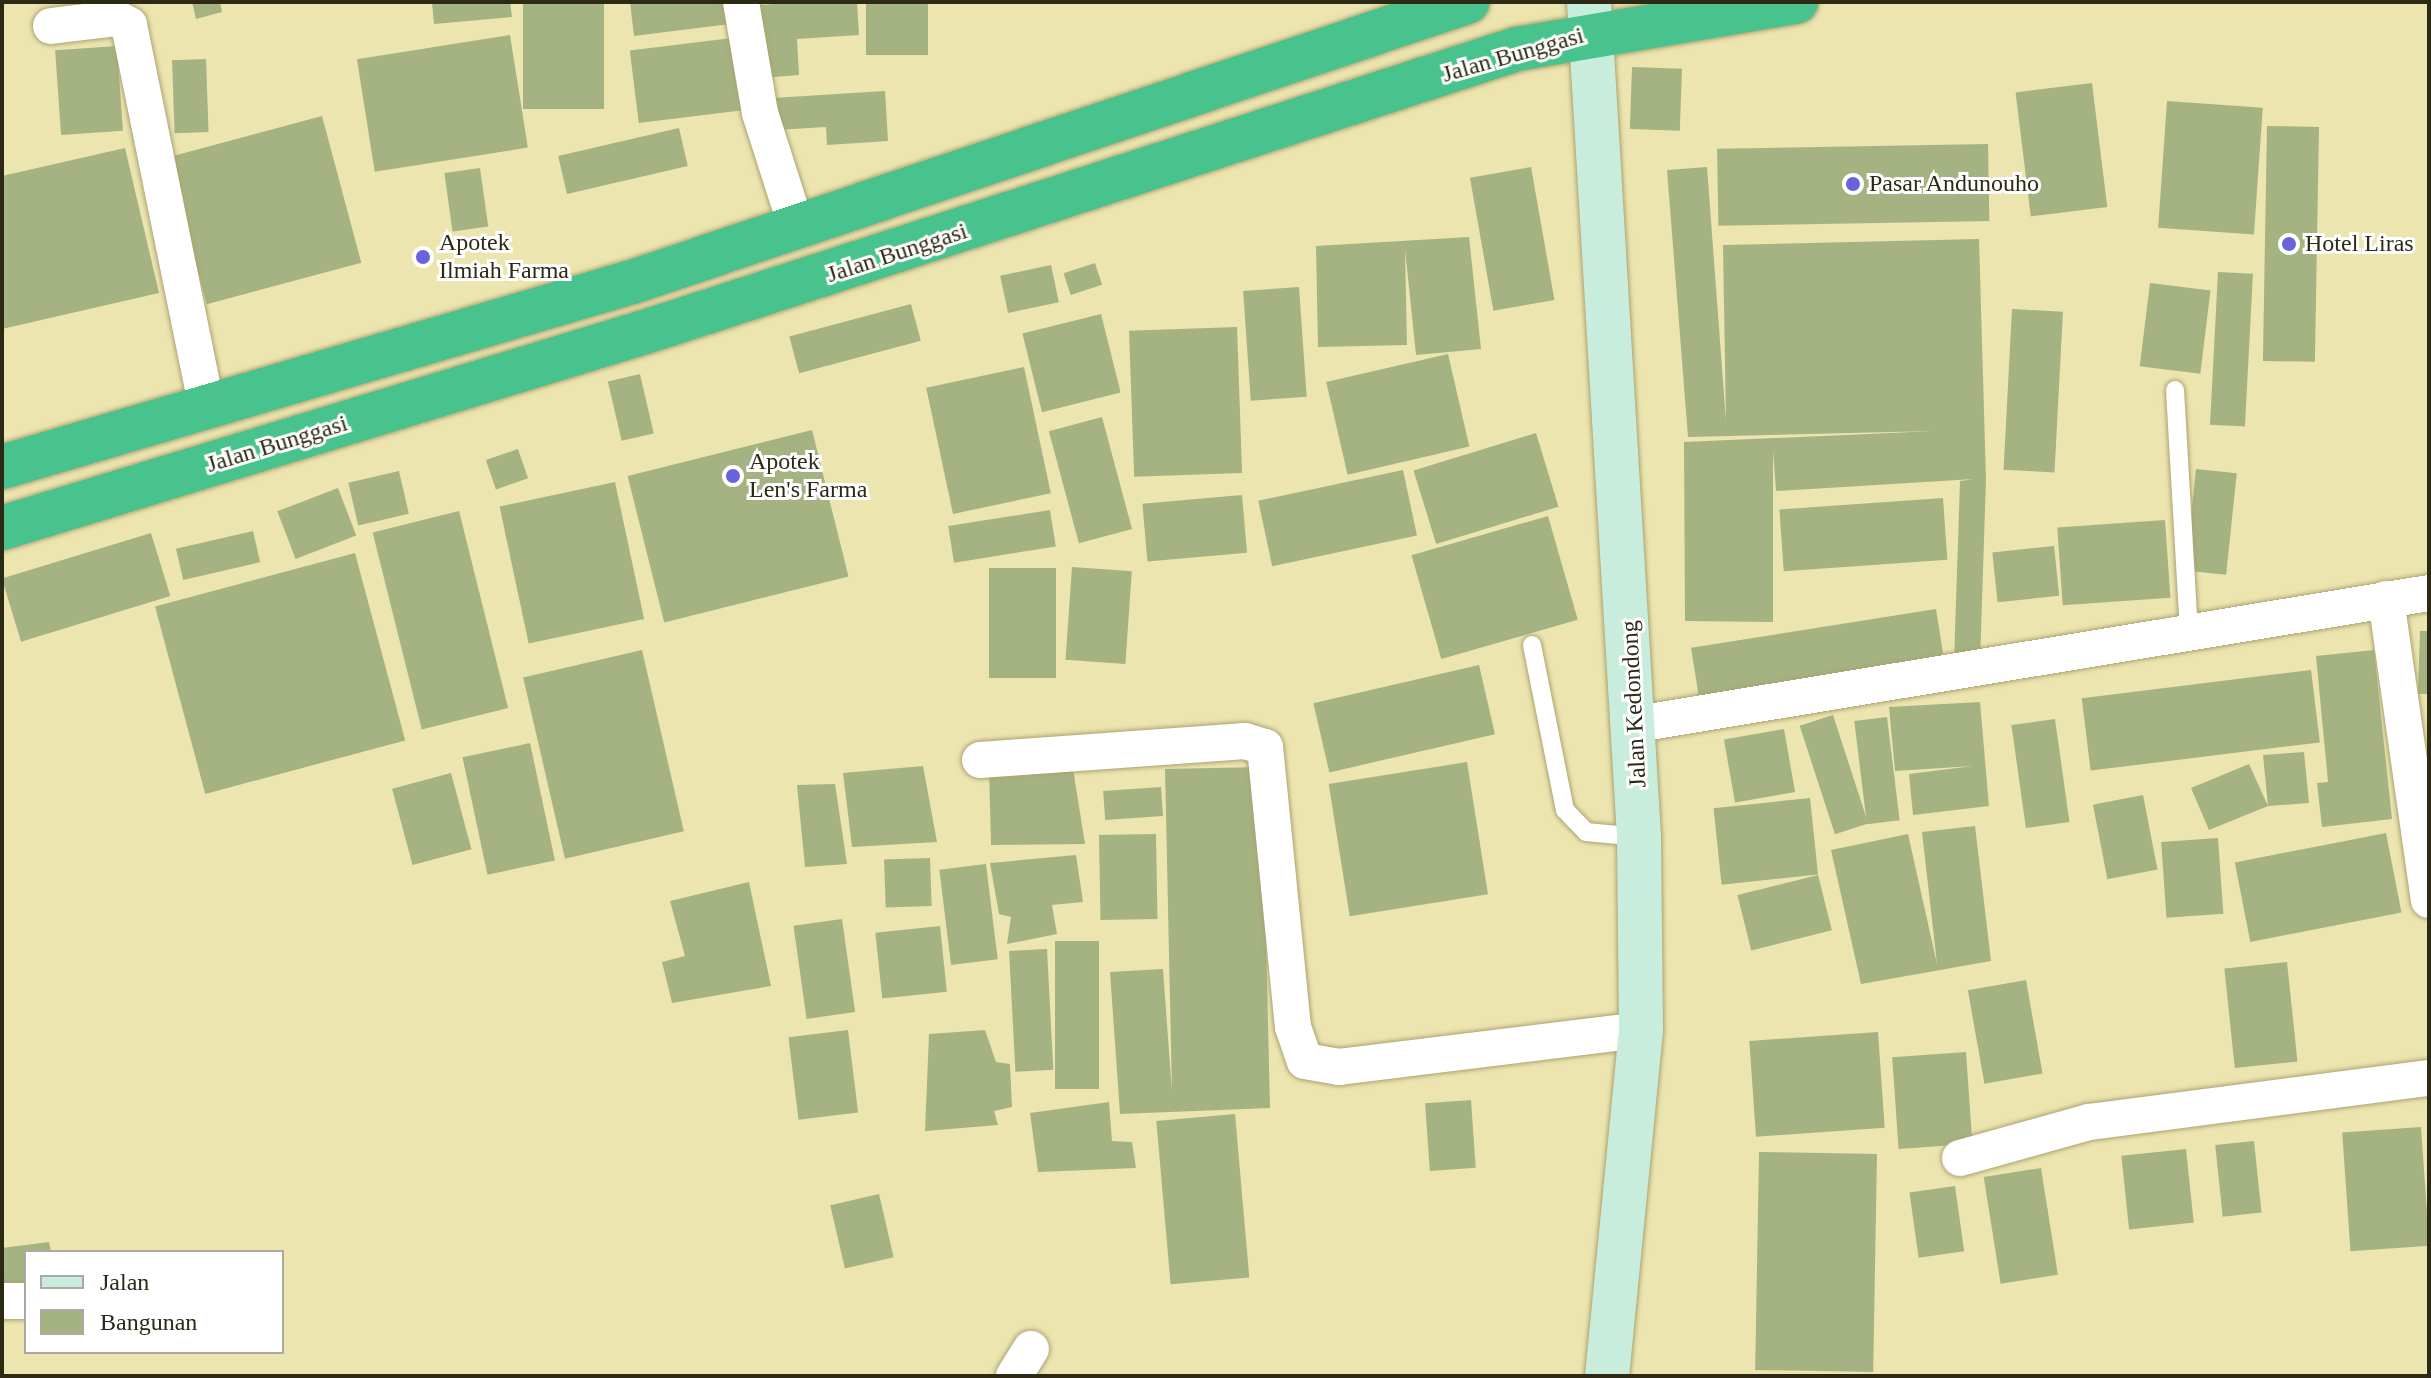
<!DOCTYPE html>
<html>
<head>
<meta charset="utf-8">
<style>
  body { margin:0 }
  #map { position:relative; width:2431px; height:1378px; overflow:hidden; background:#ece5b0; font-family:Georgia,serif }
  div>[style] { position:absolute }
  .building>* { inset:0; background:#a5b382; transform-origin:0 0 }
  .roads { filter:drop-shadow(0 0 2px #aba371) drop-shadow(0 0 2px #aba371) }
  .lane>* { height:18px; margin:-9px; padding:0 9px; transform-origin:9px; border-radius:9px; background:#fff }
  .street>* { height:36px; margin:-18px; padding:0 18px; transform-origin:18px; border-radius:18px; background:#fff }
  .secondary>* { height:44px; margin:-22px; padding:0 22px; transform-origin:22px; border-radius:22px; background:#c8eddd }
  .highway>* { height:44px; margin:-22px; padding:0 22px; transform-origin:22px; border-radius:22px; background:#49c38d }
  .dots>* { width:22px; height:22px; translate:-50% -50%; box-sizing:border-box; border:4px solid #fff; border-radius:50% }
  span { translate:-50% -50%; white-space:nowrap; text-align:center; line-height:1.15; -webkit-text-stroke:6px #fff; paint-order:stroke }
  .street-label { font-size:24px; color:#2c2914 }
  .poi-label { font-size:24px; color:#2c2914 }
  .left { translate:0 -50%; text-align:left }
  .frame { position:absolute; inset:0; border:4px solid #2c2914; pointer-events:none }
  .legend { position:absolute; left:24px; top:1250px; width:260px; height:104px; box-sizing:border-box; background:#fff; border:2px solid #aba9a1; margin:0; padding:10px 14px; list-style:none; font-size:24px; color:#2c2914 }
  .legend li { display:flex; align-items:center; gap:16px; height:40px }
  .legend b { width:40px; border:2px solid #aba9a1 }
</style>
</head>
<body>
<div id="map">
  <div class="building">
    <div style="clip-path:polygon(192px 2px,220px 2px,222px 12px,196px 19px)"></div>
    <div style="clip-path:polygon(432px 2px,510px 2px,512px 17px,434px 24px)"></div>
    <div style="left:523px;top:2px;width:81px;height:107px"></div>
    <div style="clip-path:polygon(630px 2px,727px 2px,730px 24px,634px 36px)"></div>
    <div style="clip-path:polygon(805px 2px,857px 2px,859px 35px,797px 39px,799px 75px,762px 78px,758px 5px)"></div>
    <div style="left:866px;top:2px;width:62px;height:53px"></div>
    <div style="left:510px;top:35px;width:114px;height:155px;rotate:81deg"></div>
    <div style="left:740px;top:37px;width:73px;height:111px;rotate:83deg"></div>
    <div style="left:117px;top:46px;width:85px;height:62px;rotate:86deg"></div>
    <div style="left:206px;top:59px;width:73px;height:34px;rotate:88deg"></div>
    <div style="left:1632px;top:67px;width:50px;height:62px;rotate:2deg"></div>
    <div style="left:2092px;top:83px;width:125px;height:77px;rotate:83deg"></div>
    <div style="clip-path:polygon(885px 91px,888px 141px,827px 145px,826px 127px,776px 130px,773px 98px)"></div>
    <div style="left:2167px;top:101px;width:96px;height:127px;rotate:4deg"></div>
    <div style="left:322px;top:116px;width:152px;height:160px;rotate:75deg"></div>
    <div style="left:2267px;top:126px;width:52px;height:235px;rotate:1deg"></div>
    <div style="left:679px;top:128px;width:39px;height:124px;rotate:77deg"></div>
    <div style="left:1988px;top:144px;width:77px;height:271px;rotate:89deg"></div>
    <div style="clip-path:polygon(125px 148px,159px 293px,2px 329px,2px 176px)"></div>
    <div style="left:1531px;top:167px;width:135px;height:62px;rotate:80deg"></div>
    <div style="clip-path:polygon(1707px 167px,1726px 421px,1723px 245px,1979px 239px,1986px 479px,1980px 663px,1954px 662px,1960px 481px,1974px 479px,1776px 491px,1773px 451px,1773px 622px,1685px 621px,1684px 442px,1935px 431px,1688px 437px,1667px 170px)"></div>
    <div style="left:480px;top:168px;width:59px;height:36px;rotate:82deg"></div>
    <div style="clip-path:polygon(1469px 237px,1481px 349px,1416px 355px,1405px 249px,1407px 345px,1318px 347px,1316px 246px)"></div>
    <div style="left:1095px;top:263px;width:23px;height:33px;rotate:72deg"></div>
    <div style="left:1051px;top:265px;width:38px;height:52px;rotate:78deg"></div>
    <div style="left:2218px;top:272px;width:35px;height:153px;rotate:3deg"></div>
    <div style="left:2150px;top:283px;width:61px;height:84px;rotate:7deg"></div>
    <div style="left:1299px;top:287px;width:110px;height:56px;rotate:86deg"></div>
    <div style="left:911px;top:304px;width:38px;height:126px;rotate:75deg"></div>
    <div style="left:2012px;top:309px;width:51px;height:161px;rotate:3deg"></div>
    <div style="left:1101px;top:314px;width:81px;height:81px;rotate:76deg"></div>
    <div style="left:1237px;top:327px;width:146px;height:108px;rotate:88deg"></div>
    <div style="left:1448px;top:354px;width:95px;height:125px;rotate:77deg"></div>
    <div style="left:1024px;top:367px;width:129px;height:100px;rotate:78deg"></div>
    <div style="left:640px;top:374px;width:61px;height:33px;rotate:77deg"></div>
    <div style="left:1102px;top:417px;width:116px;height:55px;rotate:75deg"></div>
    <div style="left:812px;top:430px;width:151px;height:190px;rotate:76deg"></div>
    <div style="left:1536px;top:433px;width:77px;height:128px;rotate:73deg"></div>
    <div style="left:518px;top:449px;width:31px;height:34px;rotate:71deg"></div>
    <div style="left:2196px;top:469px;width:41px;height:102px;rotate:6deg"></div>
    <div style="left:1403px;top:470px;width:67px;height:148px;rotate:78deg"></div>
    <div style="left:399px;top:471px;width:44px;height:52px;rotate:77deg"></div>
    <div style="left:615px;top:482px;width:140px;height:118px;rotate:78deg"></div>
    <div style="left:338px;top:488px;width:51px;height:65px;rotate:69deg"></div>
    <div style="left:1242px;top:495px;width:58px;height:100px;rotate:85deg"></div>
    <div style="left:1943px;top:498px;width:62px;height:164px;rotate:86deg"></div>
    <div style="left:1050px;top:510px;width:37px;height:103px;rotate:81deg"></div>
    <div style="left:459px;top:511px;width:203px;height:89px;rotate:76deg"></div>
    <div style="left:1548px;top:516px;width:108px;height:142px;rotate:74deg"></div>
    <div style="left:2165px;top:520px;width:78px;height:108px;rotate:86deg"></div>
    <div style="left:253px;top:531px;width:32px;height:79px;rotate:77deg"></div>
    <div style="left:151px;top:533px;width:66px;height:156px;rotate:73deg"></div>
    <div style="left:2054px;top:546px;width:50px;height:62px;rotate:84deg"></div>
    <div style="left:355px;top:553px;width:194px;height:207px;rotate:75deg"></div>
    <div style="left:1072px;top:567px;width:60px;height:93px;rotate:4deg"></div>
    <div style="left:989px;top:568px;width:67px;height:110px"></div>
    <div style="left:1936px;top:609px;width:56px;height:248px;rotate:81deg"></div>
    <div style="clip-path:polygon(2420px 631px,2429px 631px,2429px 694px,2418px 694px)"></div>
    <div style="left:642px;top:650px;width:186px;height:122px;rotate:77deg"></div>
    <div style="clip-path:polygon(2374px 650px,2392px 819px,2322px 827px,2317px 783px,2328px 782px,2316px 656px)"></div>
    <div style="left:1479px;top:665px;width:71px;height:170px;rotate:77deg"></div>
    <div style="left:2311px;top:670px;width:73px;height:231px;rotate:83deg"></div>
    <div style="clip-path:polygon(1980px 702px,1989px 806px,1913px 815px,1909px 774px,1973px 766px,1895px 771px,1889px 707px)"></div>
    <div style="left:1833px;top:715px;width:114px;height:35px;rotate:72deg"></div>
    <div style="left:1887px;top:717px;width:104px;height:33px;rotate:83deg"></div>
    <div style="left:2055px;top:719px;width:104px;height:44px;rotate:82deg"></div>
    <div style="left:1784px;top:729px;width:64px;height:61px;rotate:80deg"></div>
    <div style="left:530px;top:743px;width:120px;height:69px;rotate:78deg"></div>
    <div style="clip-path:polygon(2304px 752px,2309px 803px,2268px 806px,2209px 830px,2191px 788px,2249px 764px,2268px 806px,2263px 755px)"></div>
    <div style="left:1467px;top:762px;width:134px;height:140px;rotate:81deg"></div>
    <div style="clip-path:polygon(923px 766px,937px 842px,852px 847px,843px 773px)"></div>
    <div style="clip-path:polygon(1262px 767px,1270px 1108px,1120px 1114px,1110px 972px,1163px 969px,1172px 1092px,1165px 769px)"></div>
    <div style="clip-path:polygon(989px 768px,1073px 769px,1085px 844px,991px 845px)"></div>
    <div style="left:451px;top:773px;width:79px;height:61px;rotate:75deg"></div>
    <div style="clip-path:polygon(835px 784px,847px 864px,805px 867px,797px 785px)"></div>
    <div style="left:1161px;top:787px;width:29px;height:58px;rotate:86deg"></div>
    <div style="left:2143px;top:795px;width:76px;height:51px;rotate:79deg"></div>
    <div style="left:1810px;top:798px;width:77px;height:97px;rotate:84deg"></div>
    <div style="clip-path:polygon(1975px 826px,1991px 961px,1861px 984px,1831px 850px,1908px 834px,1937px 964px,1922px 832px)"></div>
    <div style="left:2386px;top:833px;width:81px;height:154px;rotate:79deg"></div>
    <div style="left:1156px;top:834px;width:85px;height:57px;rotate:89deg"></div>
    <div style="left:2218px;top:838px;width:76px;height:57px;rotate:86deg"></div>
    <div style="clip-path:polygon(1076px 855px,1083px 902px,1052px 905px,1057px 934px,1007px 944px,1011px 917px,999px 914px,990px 863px)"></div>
    <div style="left:930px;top:858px;width:48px;height:46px;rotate:88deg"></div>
    <div style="left:986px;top:864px;width:96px;height:47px;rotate:83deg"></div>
    <div style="left:1818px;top:875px;width:57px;height:83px;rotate:76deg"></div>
    <div style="clip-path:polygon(749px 882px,771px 986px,672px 1003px,662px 962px,685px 956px,670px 901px)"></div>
    <div style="left:842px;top:919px;width:94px;height:49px;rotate:82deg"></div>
    <div style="left:940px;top:926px;width:66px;height:65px;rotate:84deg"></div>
    <div style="left:1055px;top:941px;width:44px;height:148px"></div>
    <div style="left:1047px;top:949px;width:121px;height:38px;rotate:87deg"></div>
    <div style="left:2287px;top:962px;width:100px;height:63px;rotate:84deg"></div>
    <div style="left:2026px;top:980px;width:95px;height:59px;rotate:80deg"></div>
    <div style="left:848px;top:1030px;width:83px;height:60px;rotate:83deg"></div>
    <div style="clip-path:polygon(985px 1030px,996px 1062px,1010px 1064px,1012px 1107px,994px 1111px,998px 1125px,925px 1131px,929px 1034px)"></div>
    <div style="left:1878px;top:1032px;width:96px;height:129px;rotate:86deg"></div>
    <div style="left:1966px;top:1052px;width:92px;height:74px;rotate:86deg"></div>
    <div style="left:1471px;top:1100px;width:68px;height:46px;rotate:86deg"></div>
    <div style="clip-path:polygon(1109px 1102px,1112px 1141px,1132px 1142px,1136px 1168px,1038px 1172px,1030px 1113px)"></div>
    <div style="left:1235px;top:1114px;width:164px;height:79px;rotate:85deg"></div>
    <div style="left:2421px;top:1127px;width:119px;height:79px;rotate:86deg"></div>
    <div style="left:2254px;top:1141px;width:72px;height:39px;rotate:84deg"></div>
    <div style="left:2186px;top:1149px;width:74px;height:65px;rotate:84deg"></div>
    <div style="left:1759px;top:1152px;width:118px;height:218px;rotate:1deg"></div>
    <div style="left:2041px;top:1168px;width:108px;height:58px;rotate:81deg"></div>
    <div style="left:1955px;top:1186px;width:66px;height:46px;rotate:82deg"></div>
    <div style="left:879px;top:1194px;width:65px;height:50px;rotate:77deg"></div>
    <div style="clip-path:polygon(49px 1242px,51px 1252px,26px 1252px,26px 1285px,2px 1288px,2px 1248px)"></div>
  </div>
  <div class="roads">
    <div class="lane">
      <div style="left:2175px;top:390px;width:243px;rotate:86.7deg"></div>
      <div style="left:1532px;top:645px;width:168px;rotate:78.7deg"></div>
      <div style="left:1565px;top:810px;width:30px;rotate:46deg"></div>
      <div style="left:1586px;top:832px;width:53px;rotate:5.4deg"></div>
    </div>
    <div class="street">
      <div style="left:741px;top:2px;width:113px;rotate:80.3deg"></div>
      <div style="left:760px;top:113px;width:119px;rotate:72.3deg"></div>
      <div style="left:51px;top:26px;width:65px;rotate:-7deg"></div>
      <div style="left:116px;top:18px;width:15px;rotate:28deg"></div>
      <div style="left:129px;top:25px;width:388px;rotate:78.5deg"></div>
      <div style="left:2386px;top:599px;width:304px;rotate:81.9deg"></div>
      <div style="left:1637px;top:724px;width:803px;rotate:-9.39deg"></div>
      <div style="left:980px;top:760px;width:266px;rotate:-4.1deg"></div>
      <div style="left:1245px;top:741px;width:21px;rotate:17deg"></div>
      <div style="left:1265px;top:747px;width:281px;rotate:84.3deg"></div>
      <div style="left:1293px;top:1027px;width:36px;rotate:71deg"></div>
      <div style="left:1305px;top:1061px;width:35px;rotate:10deg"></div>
      <div style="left:1339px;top:1067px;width:304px;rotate:-7deg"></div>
      <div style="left:1960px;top:1158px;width:134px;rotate:-15.6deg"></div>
      <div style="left:2089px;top:1122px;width:343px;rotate:-7.4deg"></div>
      <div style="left:2px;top:1301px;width:24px"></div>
      <div style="left:1014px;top:1376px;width:32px;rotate:-58deg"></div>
    </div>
    <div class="secondary">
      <div style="left:1589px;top:2px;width:836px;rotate:86.57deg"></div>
      <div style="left:1639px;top:837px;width:193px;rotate:89.4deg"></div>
      <div style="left:1641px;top:1030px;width:348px;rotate:95.6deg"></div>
    </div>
    <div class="highway">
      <div style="left:2px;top:467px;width:660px;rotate:-16.37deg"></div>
      <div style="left:635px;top:281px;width:878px;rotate:-18.54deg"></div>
      <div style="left:2px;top:528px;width:675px;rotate:-16.96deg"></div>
      <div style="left:648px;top:331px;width:914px;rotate:-17.98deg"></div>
      <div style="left:1517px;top:49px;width:283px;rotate:-9.6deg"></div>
    </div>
  </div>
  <div class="dots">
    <div style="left:1853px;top:184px;background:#6863dc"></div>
    <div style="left:2289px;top:244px;background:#6863dc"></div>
    <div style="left:423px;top:257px;background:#6863dc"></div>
    <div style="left:733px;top:476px;background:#6863dc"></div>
  </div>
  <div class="street-label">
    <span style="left:1513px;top:55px;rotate:-16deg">Jalan Bunggasi</span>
    <span style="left:897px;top:253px;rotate:-18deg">Jalan Bunggasi</span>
    <span style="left:277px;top:444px;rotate:-17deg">Jalan Bunggasi</span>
    <span style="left:1634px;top:704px;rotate:-93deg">Jalan Kedondong</span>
  </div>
  <div class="poi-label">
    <span class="left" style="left:1869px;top:184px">Pasar Andunouho</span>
    <span class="left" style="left:439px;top:257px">Apotek<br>Ilmiah Farma</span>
    <span class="left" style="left:2305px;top:244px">Hotel Liras</span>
    <span class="left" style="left:749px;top:476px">Apotek<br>Len's Farma</span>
  </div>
  <div class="frame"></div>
  <ul class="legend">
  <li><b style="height:10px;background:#c8eddd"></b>Jalan</li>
  <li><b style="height:22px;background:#a5b382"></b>Bangunan</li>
  </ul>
</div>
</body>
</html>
